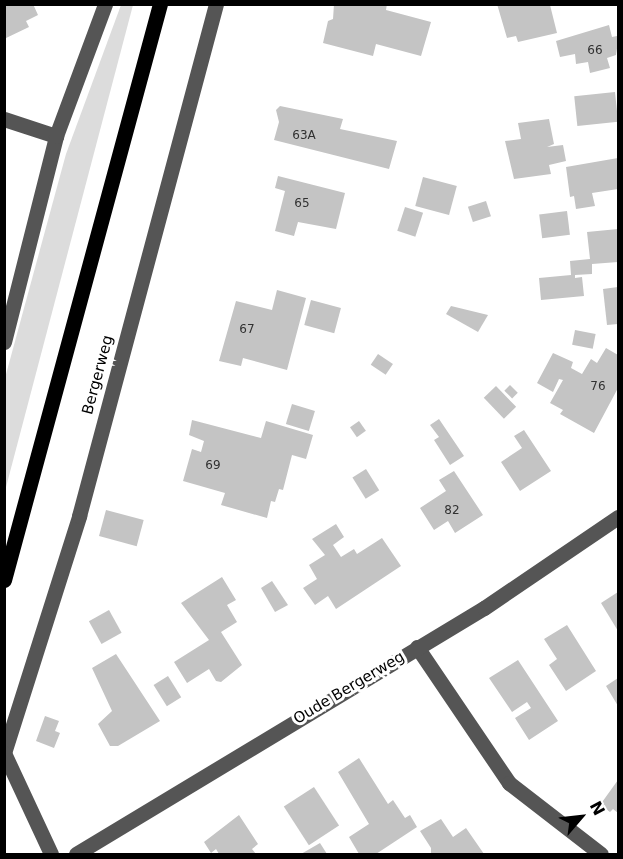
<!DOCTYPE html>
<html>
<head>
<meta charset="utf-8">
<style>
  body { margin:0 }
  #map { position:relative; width:623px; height:859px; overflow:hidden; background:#fff; font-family:"DejaVu Sans",sans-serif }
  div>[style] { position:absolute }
  .green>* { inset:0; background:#dcdcdc }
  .building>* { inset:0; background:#c4c4c4; transform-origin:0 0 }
  .minor>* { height:15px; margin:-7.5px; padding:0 7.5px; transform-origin:7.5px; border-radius:7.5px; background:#555 }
  .major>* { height:15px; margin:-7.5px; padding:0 7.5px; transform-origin:7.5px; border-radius:7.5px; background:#000 }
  span { translate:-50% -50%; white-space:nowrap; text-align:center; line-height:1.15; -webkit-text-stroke:6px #fff; paint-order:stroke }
  .number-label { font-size:12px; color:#313131 }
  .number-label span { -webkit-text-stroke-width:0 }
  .street-label { font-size:15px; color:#000 }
  .frame { position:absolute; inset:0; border:6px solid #000; pointer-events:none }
  .north { position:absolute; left:551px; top:787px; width:60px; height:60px; -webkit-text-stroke:4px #fff; paint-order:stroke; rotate:62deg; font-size:16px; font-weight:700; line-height:24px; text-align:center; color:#000 }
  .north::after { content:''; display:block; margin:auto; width:21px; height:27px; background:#000; clip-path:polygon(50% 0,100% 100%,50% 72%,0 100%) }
</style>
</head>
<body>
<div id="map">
  <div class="green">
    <div style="clip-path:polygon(121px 5px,133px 5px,5px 491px,5px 378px,66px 154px)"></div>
  </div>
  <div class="building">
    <div style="clip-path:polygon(4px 4px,33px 4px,38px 15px,26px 21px,29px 27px,4px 39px)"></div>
    <div style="clip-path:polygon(334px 4px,387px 4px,386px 10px,431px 22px,421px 56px,376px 44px,373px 56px,323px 43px,328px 21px,333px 19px)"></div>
    <div style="clip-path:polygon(497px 4px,550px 5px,557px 33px,518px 42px,516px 36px,507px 38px)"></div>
    <div style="clip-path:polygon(609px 25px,612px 37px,617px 36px,618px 42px,616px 55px,607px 58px,610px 68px,590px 73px,588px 62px,576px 64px,575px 54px,560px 57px,556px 41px)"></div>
    <div style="left:615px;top:92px;width:30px;height:41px;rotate:84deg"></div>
    <div style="clip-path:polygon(280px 106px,343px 119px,340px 129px,397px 141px,389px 169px,274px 140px,279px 122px,276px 110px)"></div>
    <div style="clip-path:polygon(549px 119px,554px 144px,547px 147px,563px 145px,566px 161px,549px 165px,551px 174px,514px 179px,505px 141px,521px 139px,518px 123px)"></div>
    <div style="clip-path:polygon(618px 158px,618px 189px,592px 193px,595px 206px,576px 209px,574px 196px,570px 197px,566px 167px)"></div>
    <div style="clip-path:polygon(278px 176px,345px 193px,336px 229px,298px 222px,294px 236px,275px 231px,285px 191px,275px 188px)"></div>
    <div style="left:423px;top:177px;width:35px;height:30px;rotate:15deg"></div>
    <div style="left:486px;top:201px;width:16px;height:19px;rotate:72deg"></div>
    <div style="left:405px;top:207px;width:19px;height:25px;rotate:18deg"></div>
    <div style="left:567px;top:211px;width:24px;height:28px;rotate:83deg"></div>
    <div style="clip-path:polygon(618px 229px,618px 262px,592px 264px,592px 274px,575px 275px,575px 278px,582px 277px,584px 296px,541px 300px,539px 278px,571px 275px,570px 261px,590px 259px,587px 232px)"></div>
    <div style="clip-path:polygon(618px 287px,618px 324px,607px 325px,603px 289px)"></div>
    <div style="clip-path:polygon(277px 290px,306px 298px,287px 370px,243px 358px,241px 366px,219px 361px,236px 301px,272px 310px)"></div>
    <div style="left:311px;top:300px;width:31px;height:26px;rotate:15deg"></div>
    <div style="clip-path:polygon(451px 306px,488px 315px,478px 332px,446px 314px)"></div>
    <div style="left:575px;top:330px;width:21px;height:15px;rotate:11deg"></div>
    <div style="clip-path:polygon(606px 348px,618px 355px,618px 388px,594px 433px,560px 414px,563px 410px,550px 403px,563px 380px,559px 379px,553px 392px,537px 383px,553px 353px,573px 362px,571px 368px,582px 374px,591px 359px,597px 363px)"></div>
    <div style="left:378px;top:354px;width:18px;height:13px;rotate:34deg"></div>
    <div style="left:510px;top:385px;width:11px;height:8px;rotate:45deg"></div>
    <div style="left:496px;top:386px;width:29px;height:17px;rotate:46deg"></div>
    <div style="left:292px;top:404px;width:24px;height:21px;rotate:17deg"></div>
    <div style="clip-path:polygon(439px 419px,464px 456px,450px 465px,434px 440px,439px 437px,430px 425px)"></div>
    <div style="clip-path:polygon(192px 420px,261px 438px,266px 421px,313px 435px,306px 459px,292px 455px,283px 490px,279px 489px,275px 502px,271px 501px,267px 518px,221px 505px,225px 493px,183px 481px,192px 449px,201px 452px,204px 441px,189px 435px)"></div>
    <div style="left:359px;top:421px;width:12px;height:11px;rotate:55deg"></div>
    <div style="clip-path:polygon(524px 430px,551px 471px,520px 491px,501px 462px,522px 448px,514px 436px)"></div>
    <div style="left:366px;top:469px;width:25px;height:16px;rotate:58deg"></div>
    <div style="clip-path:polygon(454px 471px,483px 515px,455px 533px,448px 521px,434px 530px,420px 508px,446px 491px,439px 480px)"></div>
    <div style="left:106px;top:510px;width:39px;height:27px;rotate:15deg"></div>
    <div style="clip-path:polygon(336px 524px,344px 537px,333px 545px,341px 557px,354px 549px,357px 554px,382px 538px,401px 566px,336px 609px,328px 596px,315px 605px,303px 588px,317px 579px,309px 565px,325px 555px,312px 539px)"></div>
    <div style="clip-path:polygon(222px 577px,236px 600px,227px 605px,237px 622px,221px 632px,242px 665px,221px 682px,216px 681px,209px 669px,187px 683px,174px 662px,209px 640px,181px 603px)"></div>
    <div style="clip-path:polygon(272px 581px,288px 605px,275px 612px,261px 588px)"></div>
    <div style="clip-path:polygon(618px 592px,618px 631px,601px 603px)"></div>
    <div style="left:109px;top:610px;width:26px;height:23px;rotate:61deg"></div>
    <div style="clip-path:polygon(567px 625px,596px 671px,566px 691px,549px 665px,557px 659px,544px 639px)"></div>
    <div style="clip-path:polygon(116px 654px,160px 721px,118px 746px,110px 746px,98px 724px,112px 711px,92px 668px)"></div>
    <div style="clip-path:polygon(518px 660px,558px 721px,529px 740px,515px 718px,531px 708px,527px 702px,512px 712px,489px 678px)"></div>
    <div style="left:168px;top:676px;width:25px;height:17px;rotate:58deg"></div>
    <div style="clip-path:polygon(618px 678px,618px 706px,606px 686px)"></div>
    <div style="clip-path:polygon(45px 716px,59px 721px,55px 731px,60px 733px,54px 748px,36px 741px)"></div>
    <div style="clip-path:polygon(359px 758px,388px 804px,393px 800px,405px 818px,410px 815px,417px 827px,376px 854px,359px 854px,349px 837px,369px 824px,338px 772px)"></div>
    <div style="clip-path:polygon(618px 780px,618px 813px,613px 809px,610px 812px,600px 805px)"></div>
    <div style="left:314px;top:787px;width:46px;height:36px;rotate:57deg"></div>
    <div style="clip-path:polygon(239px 815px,258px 844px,252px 849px,256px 854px,219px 854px,216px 849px,211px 853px,204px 842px)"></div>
    <div style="clip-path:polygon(441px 819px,453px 837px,466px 828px,484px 854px,431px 854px,431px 848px,420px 831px)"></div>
    <div style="clip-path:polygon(320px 843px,327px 854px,301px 854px)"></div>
  </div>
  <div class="minor">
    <div style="left:4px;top:119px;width:55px;rotate:18.1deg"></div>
    <div style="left:4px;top:342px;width:212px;rotate:-75.8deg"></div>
    <div style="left:56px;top:136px;width:141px;rotate:-69.6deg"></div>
    <div style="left:417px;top:647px;width:164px;rotate:55.9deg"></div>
    <div style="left:509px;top:783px;width:116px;rotate:37.7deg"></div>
    <div style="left:4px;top:753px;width:249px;rotate:-72.4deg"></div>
    <div style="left:79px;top:516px;width:530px;rotate:-75.02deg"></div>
    <div style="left:4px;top:753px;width:111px;rotate:65deg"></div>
    <div style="left:76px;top:854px;width:476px;rotate:-31.1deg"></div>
    <div style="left:484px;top:608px;width:162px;rotate:-34.2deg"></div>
  </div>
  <div class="major">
    <div style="left:4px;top:580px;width:597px;rotate:-74.85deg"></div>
  </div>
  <div class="number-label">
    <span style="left:595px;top:51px">66</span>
    <span style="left:304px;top:136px">63A</span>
    <span style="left:302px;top:204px">65</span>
    <span style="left:247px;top:330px">67</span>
    <span style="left:598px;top:387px">76</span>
    <span style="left:213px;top:466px">69</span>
    <span style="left:452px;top:511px">82</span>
  </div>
  <div class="street-label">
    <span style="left:98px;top:375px;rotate:-75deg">Bergerweg</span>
    <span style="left:349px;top:688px;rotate:-31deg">Oude Bergerweg</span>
  </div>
  <div class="frame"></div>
  <div class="north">N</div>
</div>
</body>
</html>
